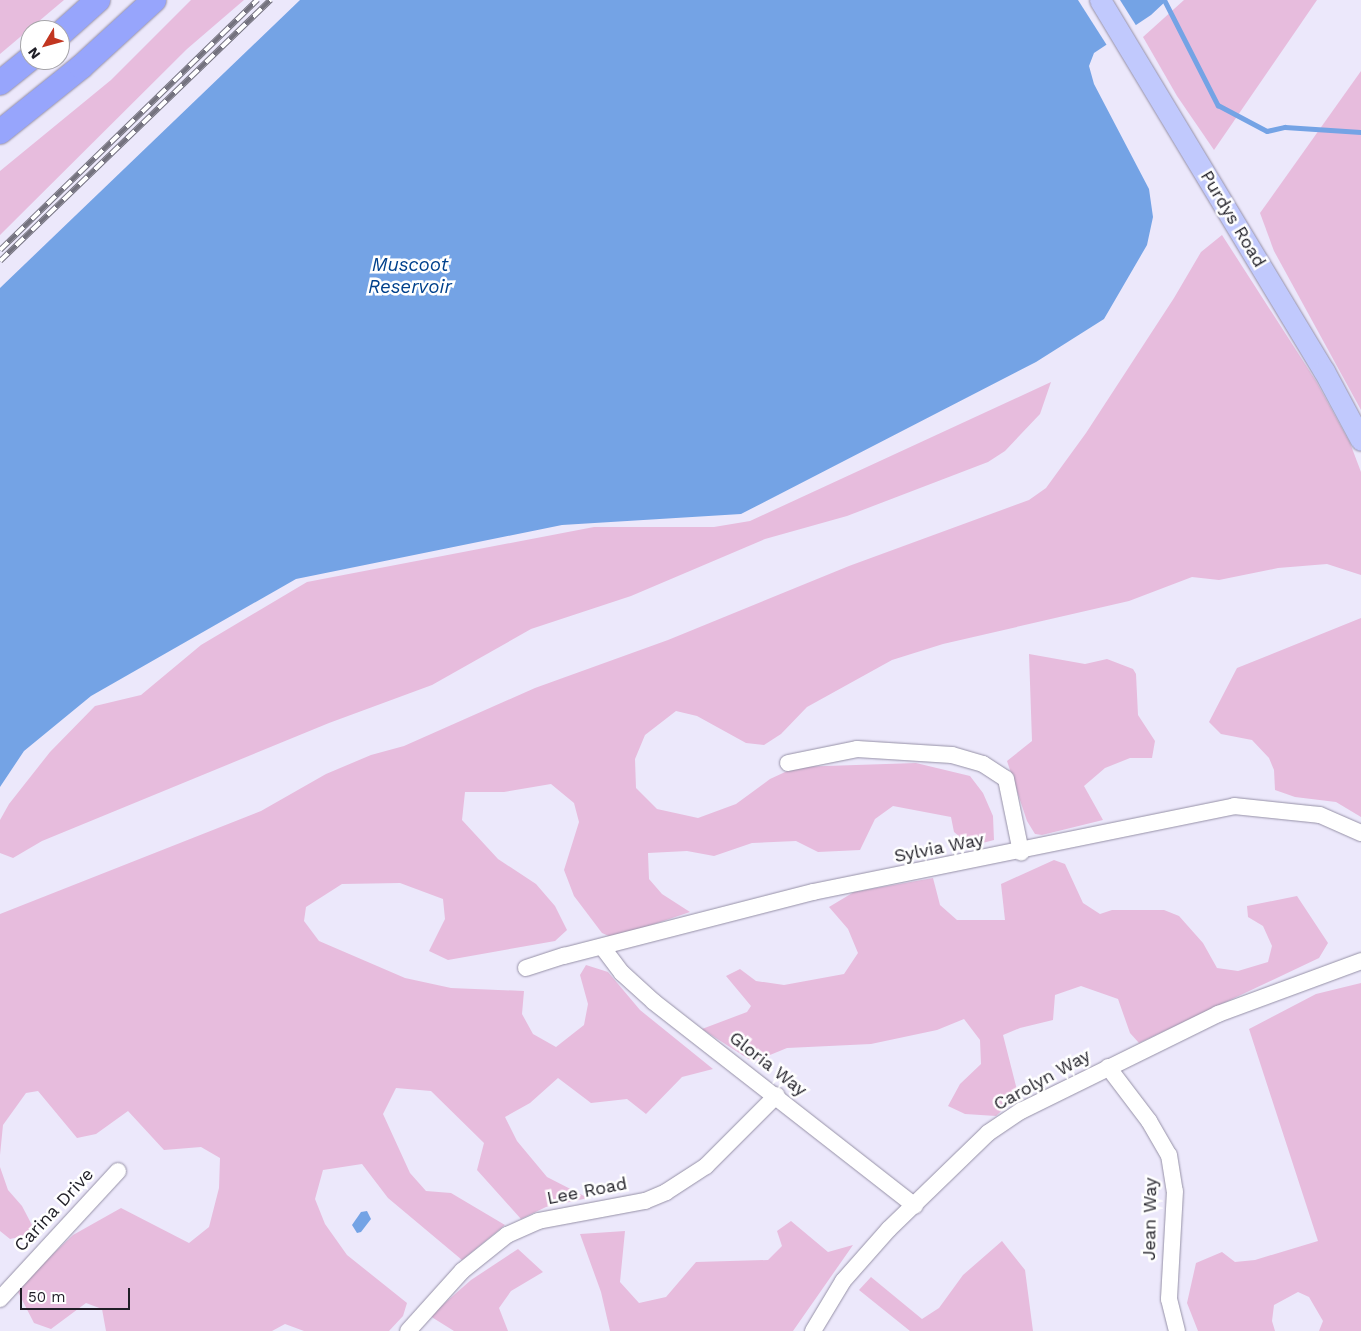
<!DOCTYPE html>
<html>
<head>
<meta charset="utf-8">
<style>
  body { margin:0 }
  #map { position:relative; width:1361px; height:1331px; overflow:hidden; background:#ece8fb; font-family:"Work Sans",sans-serif }
  div>[style] { position:absolute }
  .green>* { inset:0; background:#e7bcdd }
  .water>* { inset:0; background:#74a3e5 }
  .pier>* { inset:0; background:#ece8fb }
  .stream>* { height:4.5px; margin:-2.25px; padding:0 2.25px; transform-origin:2.25px; border-radius:2.25px; background:#74a3e5 }
  .roads { filter:drop-shadow(0 0 1px #9691a7) drop-shadow(0 0 1px #9691a7) }
  .minor>* { height:16px; margin:-8px; padding:0 8px; transform-origin:8px; border-radius:8px; background:#fff }
  .major>* { height:21px; margin:-10.5px; padding:0 10.5px; transform-origin:10.5px; border-radius:10.5px; background:#c1c9fd }
  .highway>* { height:24px; margin:-12px; padding:0 12px; transform-origin:12px; border-radius:12px; background:#97a5fc }
  .rail>* { height:5.5px; margin-top:-2.75px; transform-origin:0; background:repeating-linear-gradient(90deg,#fff 0 11px,#74727e 0 22px); box-sizing:border-box; border-block:1px solid #74727e }
  span { translate:-50% -50%; white-space:nowrap; text-align:center; line-height:1.15; -webkit-text-stroke:5px #fff; paint-order:stroke }
  .street-label { font-size:18px; color:#201f27 }
  .water-label { font-size:19px; color:#00418c; font-style:italic }
  .north { position:absolute; left:20px; top:20px; width:50px; height:50px; box-sizing:border-box; background:#fff; border:1px solid #a6a5a9; border-radius:50%; rotate:233deg; font-size:14px; font-weight:700; line-height:20px; text-align:center; color:#201f27 }
  .north::after { content:''; display:block; margin:auto; width:18px; height:22px; background:#c23621; clip-path:polygon(50% 0,100% 100%,50% 72%,0 100%) }
  .scale { position:absolute; left:20px; top:1288px; width:110px; height:22px; box-sizing:border-box; border:2px solid #201f27; border-top:0; padding-left:6px; font-size:15px; line-height:18px; white-space:nowrap; color:#201f27; -webkit-text-stroke:4px #fff; paint-order:stroke }
</style>
</head>
<body>
<div id="map">
  <div class="green">
    <div style="clip-path:polygon(0 0,64px 0,0 54px)"></div>
    <div style="clip-path:polygon(191px 0,244px 0,187px 49px,0 235px,0 171px,111px 80px)"></div>
    <div style="clip-path:polygon(1184px 0,1317px 0,1214px 150px,1177px 96px,1143px 37px)"></div>
    <div style="clip-path:polygon(1361px 71px,1361px 410px,1274px 251px,1260px 213px)"></div>
    <div style="clip-path:polygon(1222px 235px,1316px 381px,1350px 443px,1361px 472px,1361px 575px,1327px 564px,1278px 568px,1219px 580px,1192px 577px,1129px 601px,943px 644px,892px 660px,807px 707px,781px 734px,764px 745px,746px 743px,697px 716px,676px 711px,645px 735px,635px 759px,636px 788px,657px 809px,698px 818px,736px 804px,770px 779px,796px 767px,916px 763px,970px 776px,983px 793px,993px 816px,994px 840px,971px 846px,954px 832px,951px 817px,893px 806px,875px 819px,860px 850px,818px 852px,796px 841px,752px 843px,714px 856px,687px 851px,648px 853px,649px 879px,662px 894px,690px 912px,613px 938px,602px 933px,574px 896px,564px 870px,579px 822px,574px 803px,551px 784px,504px 792px,465px 792px,462px 820px,498px 859px,536px 884px,555px 906px,567px 930px,555px 941px,448px 960px,429px 951px,445px 919px,443px 899px,400px 883px,342px 884px,306px 907px,304px 921px,319px 941px,405px 978px,451px 988px,524px 991px,522px 1014px,533px 1034px,556px 1047px,584px 1025px,588px 1004px,580px 975px,586px 965px,608px 972px,640px 1010px,713px 1069px,682px 1077px,646px 1114px,627px 1099px,591px 1103px,558px 1078px,530px 1103px,505px 1117px,517px 1141px,547px 1177px,588px 1198px,546px 1207px,521px 1219px,477px 1170px,484px 1143px,431px 1091px,396px 1088px,383px 1114px,410px 1173px,426px 1191px,451px 1193px,505px 1225px,462px 1260px,388px 1198px,362px 1164px,323px 1170px,315px 1199px,325px 1224px,347px 1255px,407px 1303px,403px 1316px,389px 1331px,304px 1331px,285px 1324px,272px 1331px,106px 1331px,102px 1309px,86px 1303px,51px 1329px,34px 1323px,18px 1292px,32px 1274px,73px 1235px,121px 1208px,189px 1243px,209px 1227px,219px 1188px,220px 1158px,201px 1147px,164px 1150px,128px 1111px,96px 1134px,77px 1138px,38px 1091px,26px 1093px,3px 1125px,0 1155px,0 914px,261px 811px,326px 774px,371px 755px,404px 746px,535px 688px,668px 640px,849px 566px,1029px 500px,1046px 488px,1086px 433px,1174px 298px,1201px 252px)"></div>
    <div style="clip-path:polygon(1051px 382px,1040px 414px,1005px 451px,988px 462px,847px 516px,765px 539px,631px 596px,531px 629px,432px 685px,329px 723px,42px 841px,13px 858px,0 853px,0 820px,9px 804px,50px 752px,95px 706px,141px 695px,201px 645px,307px 582px,594px 527px,714px 527px,750px 521px)"></div>
    <div style="clip-path:polygon(1361px 618px,1361px 817px,1336px 802px,1295px 797px,1275px 790px,1274px 770px,1269px 758px,1252px 740px,1221px 734px,1209px 722px,1237px 668px)"></div>
    <div style="clip-path:polygon(1029px 654px,1085px 664px,1107px 659px,1133px 669px,1136px 674px,1138px 715px,1155px 741px,1152px 758px,1130px 758px,1105px 768px,1084px 786px,1103px 820px,1042px 835px,1035px 834px,1027px 821px,1007px 761px,1032px 741px)"></div>
    <div style="clip-path:polygon(1054px 860px,1065px 864px,1083px 903px,1100px 914px,1112px 910px,1164px 910px,1179px 916px,1203px 943px,1217px 968px,1238px 971px,1268px 962px,1272px 946px,1263px 926px,1248px 917px,1247px 906px,1297px 896px,1328px 943px,1319px 958px,1139px 1043px,1130px 1033px,1118px 999px,1081px 986px,1055px 995px,1053px 1020px,1020px 1028px,1003px 1035px,1017px 1090px,1013px 1100px,996px 1116px,965px 1114px,948px 1106px,960px 1084px,981px 1064px,980px 1040px,964px 1019px,937px 1030px,871px 1044px,787px 1048px,753px 1062px,702px 1029px,747px 1012px,751px 1006px,726px 976px,740px 969px,756px 981px,784px 985px,844px 974px,858px 953px,848px 929px,829px 907px,854px 892px,933px 878px,940px 905px,957px 920px,1005px 920px,1001px 884px)"></div>
    <div style="clip-path:polygon(1361px 983px,1361px 1331px,1319px 1331px,1323px 1321px,1309px 1297px,1298px 1292px,1274px 1305px,1272px 1321px,1275px 1331px,1198px 1331px,1187px 1303px,1196px 1263px,1222px 1252px,1235px 1262px,1255px 1260px,1318px 1241px,1249px 1029px,1316px 994px)"></div>
    <div style="clip-path:polygon(0 1167px,8px 1190px,22px 1206px,33px 1227px,24px 1236px,10px 1239px,0 1231px)"></div>
    <div style="clip-path:polygon(791px 1221px,828px 1252px,853px 1245px,793px 1331px,610px 1331px,601px 1292px,580px 1234px,625px 1231px,620px 1282px,639px 1303px,666px 1297px,696px 1262px,768px 1260px,782px 1246px,777px 1231px)"></div>
    <div style="clip-path:polygon(1002px 1241px,1025px 1270px,1033px 1331px,910px 1331px,859px 1290px,871px 1277px,922px 1319px,939px 1308px,963px 1275px)"></div>
    <div style="clip-path:polygon(518px 1249px,543px 1272px,511px 1291px,499px 1308px,508px 1331px,454px 1331px,430px 1316px,471px 1280px)"></div>
  </div>
  <div class="water">
    <div style="clip-path:polygon(300px 0,1167px 0,1151px 15px,1094px 53px,1089px 66px,1094px 84px,1149px 189px,1153px 217px,1147px 245px,1104px 319px,1036px 362px,741px 514px,562px 525px,296px 579px,91px 696px,24px 751px,0 787px,0 288px)"></div>
    <div style="clip-path:polygon(367px 1211px,371px 1219px,361px 1232px,357px 1233px,352px 1225px,361px 1212px)"></div>
  </div>
  <div class="pier">
    <div style="clip-path:polygon(1078px 0,1120px 0,1137px 27px,1108px 47px)"></div>
  </div>
  <div class="stream">
    <div style="left:1165px;top:1px;width:117px;rotate:63deg"></div>
    <div style="left:1218px;top:105px;width:55px;rotate:28deg"></div>
    <div style="left:1267px;top:131px;width:18px;rotate:-13deg"></div>
    <div style="left:1285px;top:127px;width:76px;rotate:3.8deg"></div>
  </div>
  <div class="roads">
    <div class="minor">
      <div style="left:788px;top:763px;width:70px;rotate:-11.5deg"></div>
      <div style="left:857px;top:749px;width:95px;rotate:3.6deg"></div>
      <div style="left:952px;top:755px;width:32px;rotate:16deg"></div>
      <div style="left:983px;top:764px;width:27px;rotate:33deg"></div>
      <div style="left:1006px;top:779px;width:75px;rotate:78.4deg"></div>
      <div style="left:603px;top:948px;width:31px;rotate:53deg"></div>
      <div style="left:622px;top:973px;width:43px;rotate:42.2deg"></div>
      <div style="left:654px;top:1002px;width:331px;rotate:38deg"></div>
      <div style="left:526px;top:968px;width:40px;rotate:-18deg"></div>
      <div style="left:564px;top:956px;width:257px;rotate:-14.4deg"></div>
      <div style="left:813px;top:892px;width:430px;rotate:-11.5deg"></div>
      <div style="left:1234px;top:806px;width:86px;rotate:6deg"></div>
      <div style="left:1320px;top:815px;width:45px;rotate:23.7deg"></div>
      <div style="left:1108px;top:1067px;width:68px;rotate:52.8deg"></div>
      <div style="left:1149px;top:1121px;width:39px;rotate:60deg"></div>
      <div style="left:1169px;top:1155px;width:36px;rotate:81deg"></div>
      <div style="left:1175px;top:1191px;width:108px;rotate:93.2deg"></div>
      <div style="left:1169px;top:1299px;width:33px;rotate:76deg"></div>
      <div style="left:0;top:1299px;width:174px;rotate:-47.3deg"></div>
      <div style="left:408px;top:1331px;width:81px;rotate:-48deg"></div>
      <div style="left:462px;top:1271px;width:58px;rotate:-38.7deg"></div>
      <div style="left:507px;top:1235px;width:34px;rotate:-24deg"></div>
      <div style="left:538px;top:1221px;width:109px;rotate:-10.6deg"></div>
      <div style="left:645px;top:1201px;width:23px;rotate:-23deg"></div>
      <div style="left:666px;top:1192px;width:48px;rotate:-33deg"></div>
      <div style="left:706px;top:1166px;width:100px;rotate:-45deg"></div>
      <div style="left:813px;top:1331px;width:58px;rotate:-59deg"></div>
      <div style="left:843px;top:1281px;width:69px;rotate:-48.5deg"></div>
      <div style="left:889px;top:1229px;width:138px;rotate:-44.1deg"></div>
      <div style="left:988px;top:1133px;width:40px;rotate:-34deg"></div>
      <div style="left:1021px;top:1111px;width:220px;rotate:-26.2deg"></div>
      <div style="left:1218px;top:1014px;width:153px;rotate:-20.3deg"></div>
    </div>
    <div class="major">
      <div style="left:1100px;top:0;width:433px;rotate:58.9deg"></div>
      <div style="left:1324px;top:371px;width:78px;rotate:61.8deg"></div>
    </div>
    <div class="highway">
      <div style="left:60px;top:34px;width:51px;rotate:-41.8deg"></div>
      <div style="left:0;top:83px;width:38px;rotate:-39deg"></div>
      <div style="left:0;top:132px;width:104px;rotate:-38.7deg"></div>
      <div style="left:81px;top:67px;width:99px;rotate:-42.5deg"></div>
    </div>
  </div>
  <div class="rail">
    <div style="left:0;top:250px;width:359px;rotate:-44.2deg"></div>
    <div style="left:0;top:261px;width:376px;rotate:-44deg"></div>
  </div>
  <div class="street-label">
    <span style="left:1233px;top:219px;rotate:59deg">Purdys Road</span>
    <span style="left:939px;top:848px;rotate:-11deg">Sylvia Way</span>
    <span style="left:768px;top:1064px;rotate:38deg">Gloria Way</span>
    <span style="left:1042px;top:1080px;rotate:-29deg">Carolyn Way</span>
    <span style="left:587px;top:1191px;rotate:-11deg">Lee Road</span>
    <span style="left:54px;top:1210px;rotate:-47deg">Carina Drive</span>
    <span style="left:1150px;top:1219px;rotate:-89deg">Jean Way</span>
  </div>
  <div class="water-label">
    <span style="left:410px;top:276px">Muscoot<br>Reservoir</span>
  </div>
  <div class="north">N</div>
  <div class="scale">50 m</div>
</div>
</body>
</html>
